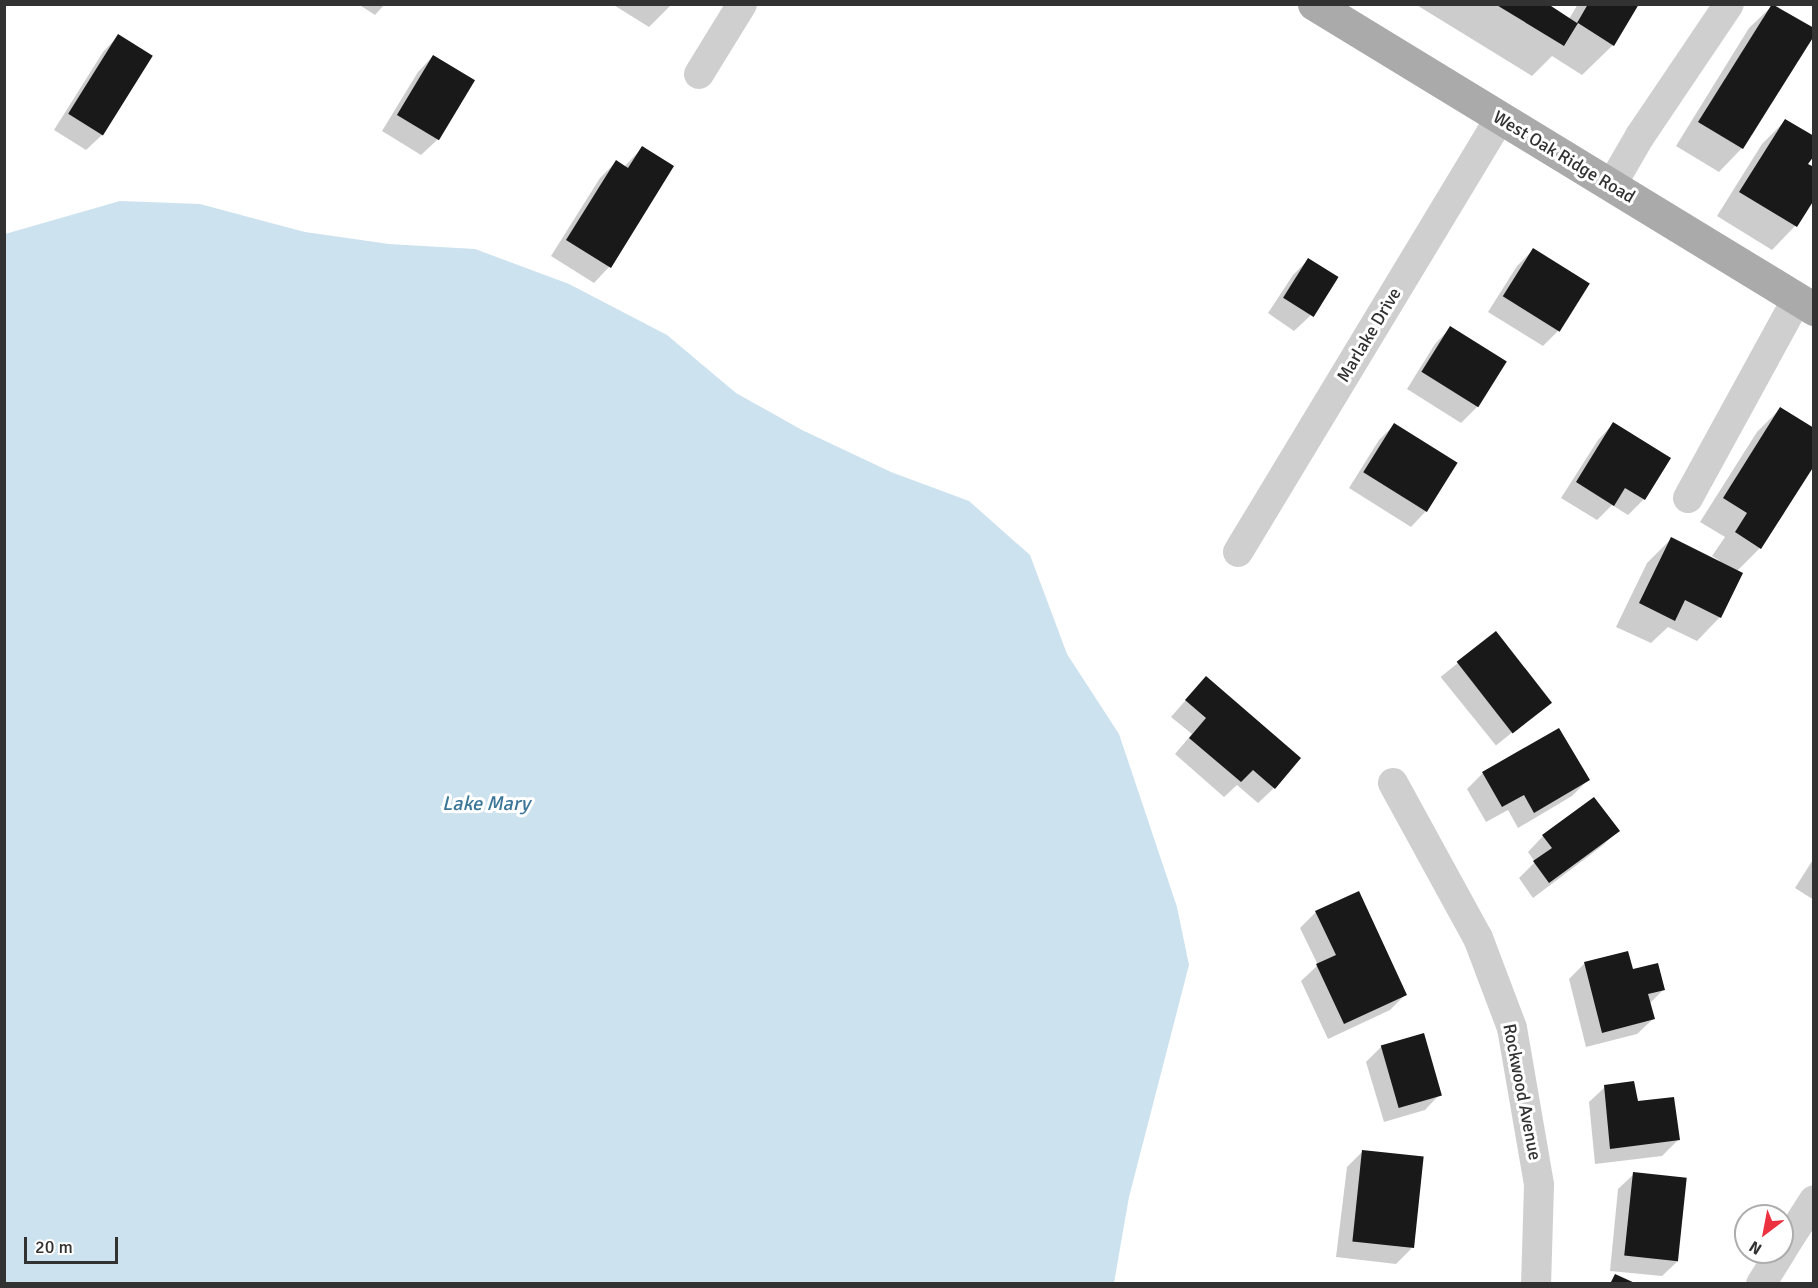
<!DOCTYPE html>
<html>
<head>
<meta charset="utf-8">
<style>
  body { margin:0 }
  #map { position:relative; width:1818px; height:1288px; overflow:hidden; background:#fff; font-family:Signika,sans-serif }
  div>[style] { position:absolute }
  .water>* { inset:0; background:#cde2ef }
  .shadow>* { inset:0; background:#0003; transform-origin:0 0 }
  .building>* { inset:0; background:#191919; transform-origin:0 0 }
  .minor>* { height:30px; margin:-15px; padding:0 15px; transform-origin:15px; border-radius:15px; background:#cfcfcf }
  .major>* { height:33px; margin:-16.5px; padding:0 16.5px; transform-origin:16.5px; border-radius:16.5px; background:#aaa }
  span { translate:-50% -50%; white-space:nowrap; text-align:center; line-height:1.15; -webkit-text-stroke:6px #fff; paint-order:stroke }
  .street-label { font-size:18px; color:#323232 }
  .water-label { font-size:20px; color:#3b7699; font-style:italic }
  .frame { position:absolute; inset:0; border:6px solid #323232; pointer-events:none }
  .north { position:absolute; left:1734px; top:1204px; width:60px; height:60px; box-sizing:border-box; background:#fff; border:2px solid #adadad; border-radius:50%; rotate:212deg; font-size:16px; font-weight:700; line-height:24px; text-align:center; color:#323232 }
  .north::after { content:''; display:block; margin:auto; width:21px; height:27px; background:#ec3141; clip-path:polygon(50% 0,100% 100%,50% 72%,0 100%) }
  .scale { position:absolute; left:24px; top:1237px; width:94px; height:27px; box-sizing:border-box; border:3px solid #323232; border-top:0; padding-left:8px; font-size:18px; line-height:21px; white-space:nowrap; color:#323232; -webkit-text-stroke:4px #fff; paint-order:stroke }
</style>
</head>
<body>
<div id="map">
  <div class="water">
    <div style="clip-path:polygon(120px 201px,200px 204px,305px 232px,389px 244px,475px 249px,569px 284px,667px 335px,736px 393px,802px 430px,891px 472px,969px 501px,1030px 555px,1067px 654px,1119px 734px,1177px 907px,1189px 965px,1129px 1197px,1114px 1283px,5px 1283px,5px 234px)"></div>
  </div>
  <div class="shadow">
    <div style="clip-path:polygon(358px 4px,385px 4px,375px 15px)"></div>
    <div style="clip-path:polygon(612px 4px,672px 4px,649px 27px)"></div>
    <div style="clip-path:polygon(1415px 4px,1545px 4px,1569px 19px,1578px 4px,1638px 4px,1613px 45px,1582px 75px,1552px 56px,1532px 76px)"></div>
    <div style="clip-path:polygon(1773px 5px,1742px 148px,1719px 172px,1676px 146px,1749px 28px)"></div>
    <div style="clip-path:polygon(118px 36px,102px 135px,86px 150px,54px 130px,103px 52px)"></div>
    <div style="clip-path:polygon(433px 56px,437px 140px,421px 155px,382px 131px,418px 72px)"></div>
    <div style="clip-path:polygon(1785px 121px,1806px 164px,1814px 197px,1795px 226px,1772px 250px,1717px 216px,1762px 144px)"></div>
    <div style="clip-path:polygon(642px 148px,672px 167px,609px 267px,594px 283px,551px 256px,600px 178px,616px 162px,624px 167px)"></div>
    <div style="clip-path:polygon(1533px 250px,1587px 284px,1559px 330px,1543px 346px,1488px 312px,1517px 266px)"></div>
    <div style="clip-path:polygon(1308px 260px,1310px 316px,1294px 331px,1268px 313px,1293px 275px)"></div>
    <div style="clip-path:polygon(1450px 328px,1477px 407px,1461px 423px,1407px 389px,1435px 344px)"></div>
    <div style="clip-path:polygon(1780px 409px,1760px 548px,1736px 572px,1720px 617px,1697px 641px,1668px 627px,1651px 643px,1616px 627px,1647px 563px,1671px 539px,1719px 563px,1720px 561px,1712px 556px,1725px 537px,1700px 522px,1757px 432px)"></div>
    <div style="clip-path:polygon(1613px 424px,1669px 459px,1644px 499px,1628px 515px,1612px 505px,1597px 520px,1561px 498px,1598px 440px)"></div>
    <div style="clip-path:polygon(1394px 425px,1426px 511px,1411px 527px,1349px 488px,1379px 440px)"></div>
    <div style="left:1495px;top:633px;width:88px;height:70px;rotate:51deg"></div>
    <div style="clip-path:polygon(1191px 694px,1274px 788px,1258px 803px,1237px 785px,1224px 797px,1175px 754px,1192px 734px,1171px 717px)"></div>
    <div style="clip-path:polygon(1559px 730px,1588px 780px,1572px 796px,1518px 828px,1508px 810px,1486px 822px,1467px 789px,1483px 773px)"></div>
    <div style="clip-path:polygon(1618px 831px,1602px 846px,1533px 898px,1519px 878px,1535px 862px,1528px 852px,1543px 836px)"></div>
    <div style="clip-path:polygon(1814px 858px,1814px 900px,1795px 888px)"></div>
    <div style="clip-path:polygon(1316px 912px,1406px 994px,1390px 1010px,1328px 1039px,1301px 981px,1318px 965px,1300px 928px)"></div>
    <div style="clip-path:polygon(1585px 963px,1632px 971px,1663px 990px,1649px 1004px,1653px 1019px,1637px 1034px,1586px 1047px,1569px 979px)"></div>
    <div style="clip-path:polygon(1382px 1046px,1440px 1094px,1425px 1110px,1384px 1122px,1366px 1062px)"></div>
    <div style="clip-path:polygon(1605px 1087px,1637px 1103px,1678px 1140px,1662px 1156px,1595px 1164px,1589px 1102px)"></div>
    <div style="clip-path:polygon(1363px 1151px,1411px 1249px,1396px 1264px,1336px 1257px,1347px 1167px)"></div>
    <div style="clip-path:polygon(1634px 1174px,1678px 1261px,1662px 1276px,1610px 1271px,1618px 1189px)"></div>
  </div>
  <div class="building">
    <div style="clip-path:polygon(1495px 4px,1548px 4px,1577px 23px,1588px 4px,1639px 4px,1614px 46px,1578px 23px,1564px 46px)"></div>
    <div style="clip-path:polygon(1772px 4px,1814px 28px,1814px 36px,1743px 149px,1698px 122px)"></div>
    <div style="left:118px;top:34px;width:41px;height:94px;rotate:32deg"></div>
    <div style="left:433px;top:55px;width:49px;height:70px;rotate:31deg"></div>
    <div style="clip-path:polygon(1785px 119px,1814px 136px,1814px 156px,1808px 164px,1814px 167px,1814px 200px,1797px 227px,1739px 192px)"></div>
    <div style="clip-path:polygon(642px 146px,674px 166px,611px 268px,566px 240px,616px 160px,628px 168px)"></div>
    <div style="left:1533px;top:248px;width:67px;height:57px;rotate:32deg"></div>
    <div style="left:1308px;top:258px;width:36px;height:47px;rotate:32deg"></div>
    <div style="left:1450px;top:326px;width:67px;height:54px;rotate:32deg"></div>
    <div style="clip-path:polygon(1780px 407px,1814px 428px,1814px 466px,1761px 549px,1735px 532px,1747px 513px,1723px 498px)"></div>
    <div style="clip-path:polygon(1613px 422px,1671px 458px,1645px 500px,1625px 488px,1614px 506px,1576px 482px)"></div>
    <div style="left:1394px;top:423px;width:75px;height:58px;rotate:32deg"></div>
    <div style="clip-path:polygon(1671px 537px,1743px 573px,1721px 618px,1685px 600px,1675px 621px,1639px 603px)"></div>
    <div style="left:1496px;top:631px;width:91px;height:50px;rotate:52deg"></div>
    <div style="clip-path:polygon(1206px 676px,1301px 758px,1275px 789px,1253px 770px,1241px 782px,1189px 738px,1206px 718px,1185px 700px)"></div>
    <div style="clip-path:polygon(1559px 728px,1590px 780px,1534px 813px,1524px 795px,1502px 807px,1482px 772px)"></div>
    <div style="clip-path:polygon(1594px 797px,1620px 831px,1549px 883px,1533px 861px,1552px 848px,1542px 835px)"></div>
    <div style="clip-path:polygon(1359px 891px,1407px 995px,1344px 1024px,1316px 964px,1336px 955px,1315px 911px)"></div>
    <div style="clip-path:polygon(1628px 951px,1633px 969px,1658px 963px,1665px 990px,1648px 994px,1655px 1019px,1602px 1033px,1584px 962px)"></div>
    <div style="left:1424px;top:1033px;width:65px;height:45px;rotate:74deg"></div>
    <div style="clip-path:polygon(1634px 1081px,1638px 1101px,1674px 1097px,1680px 1140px,1610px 1149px,1604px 1085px)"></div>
    <div style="left:1362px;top:1150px;width:62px;height:92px;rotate:6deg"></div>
    <div style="left:1633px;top:1172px;width:54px;height:84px;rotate:6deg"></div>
    <div style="clip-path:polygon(1615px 1274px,1637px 1284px,1610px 1284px)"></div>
  </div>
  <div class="minor">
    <div style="left:699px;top:74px;width:82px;rotate:-58.4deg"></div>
    <div style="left:1611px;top:186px;width:58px;rotate:-59.9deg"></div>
    <div style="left:1640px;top:136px;width:159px;rotate:-56deg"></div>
    <div style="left:1688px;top:498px;width:227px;rotate:-61.3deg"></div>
    <div style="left:1238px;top:552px;width:507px;rotate:-58.88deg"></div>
    <div style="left:1393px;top:783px;width:177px;rotate:61.3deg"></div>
    <div style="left:1478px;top:938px;width:96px;rotate:69.3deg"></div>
    <div style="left:1512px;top:1028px;width:159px;rotate:80.2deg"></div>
    <div style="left:1539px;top:1185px;width:99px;rotate:91.7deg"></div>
    <div style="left:1782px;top:1250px;width:59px;rotate:-57.4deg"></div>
    <div style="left:1761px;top:1284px;width:38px;rotate:-58deg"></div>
  </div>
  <div class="major">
    <div style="left:1314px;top:4px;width:586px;rotate:31.38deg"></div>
  </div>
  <div class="street-label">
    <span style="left:1564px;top:157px;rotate:31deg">West Oak Ridge Road</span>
    <span style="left:1369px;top:335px;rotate:-59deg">Marlake Drive</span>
    <span style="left:1522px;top:1092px;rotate:79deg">Rockwood Avenue</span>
  </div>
  <div class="water-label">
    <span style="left:486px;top:803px">Lake Mary</span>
  </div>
  <div class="frame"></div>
  <div class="north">N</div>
  <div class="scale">20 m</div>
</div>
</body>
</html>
